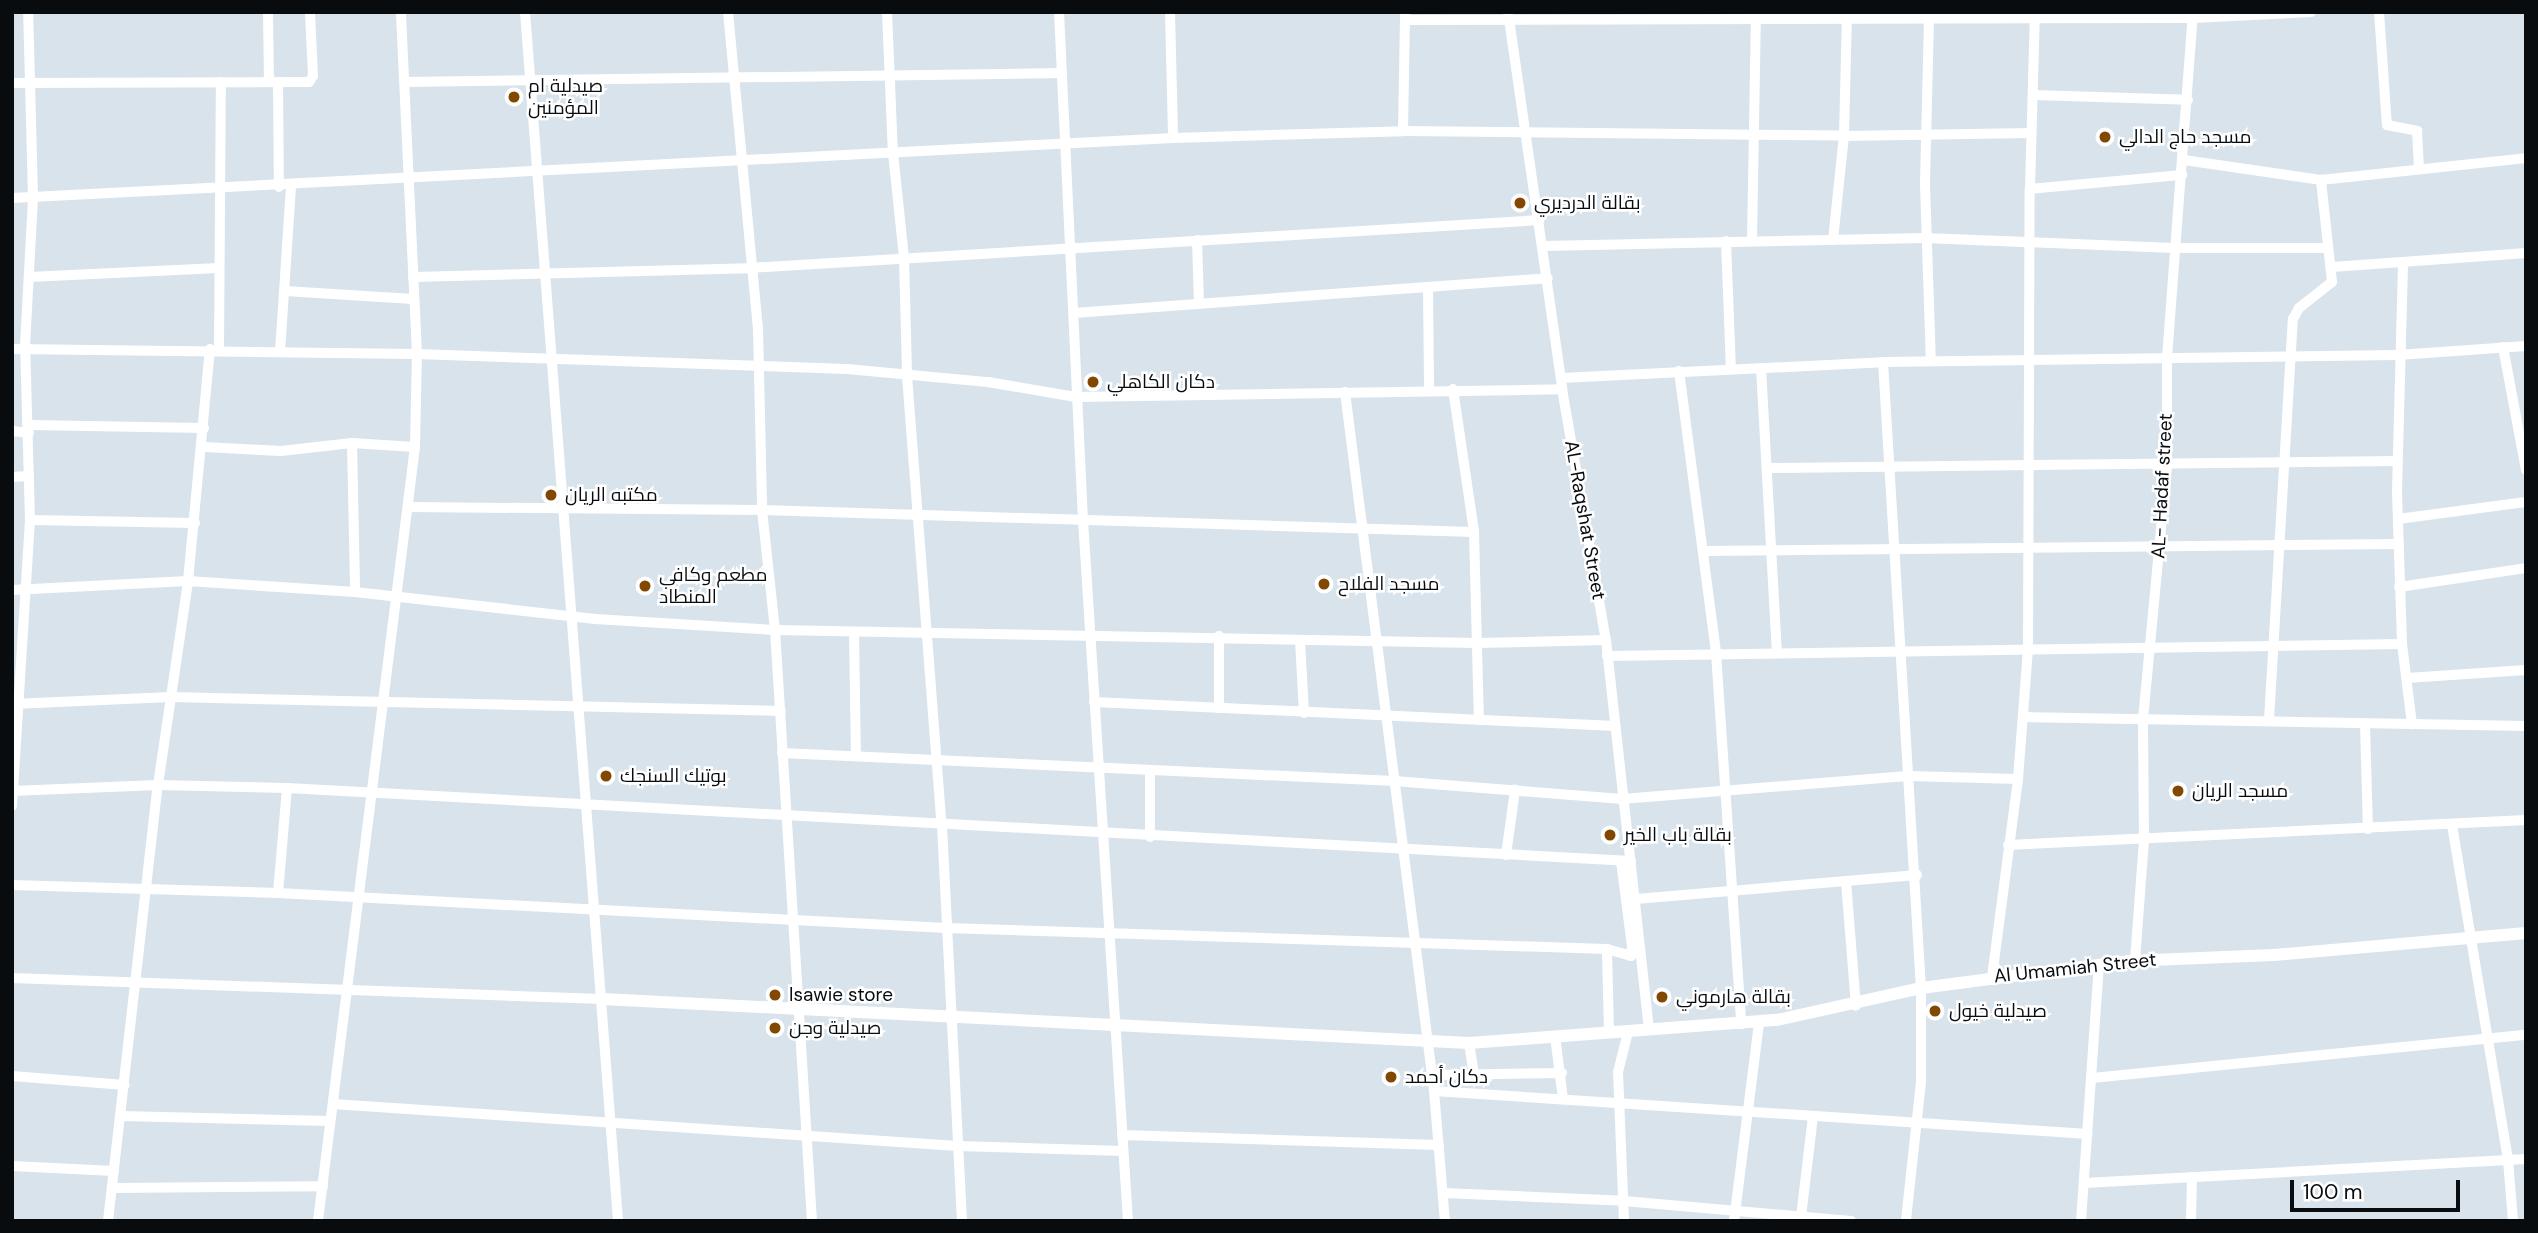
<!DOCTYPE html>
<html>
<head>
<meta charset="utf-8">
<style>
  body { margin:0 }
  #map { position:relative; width:2538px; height:1233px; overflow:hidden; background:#d9e3ec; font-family:"DM Sans",Cairo,sans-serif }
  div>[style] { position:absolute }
  .minor>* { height:10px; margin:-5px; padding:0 5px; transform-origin:5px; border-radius:5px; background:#fff }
  .tertiary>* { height:12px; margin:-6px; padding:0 6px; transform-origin:6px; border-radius:6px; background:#fff }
  .dots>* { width:19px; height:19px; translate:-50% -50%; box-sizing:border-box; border:4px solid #fff; border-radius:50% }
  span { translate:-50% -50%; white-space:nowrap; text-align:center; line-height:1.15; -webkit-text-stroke:5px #fff; paint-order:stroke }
  .poi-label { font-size:19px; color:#090c0f }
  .left { translate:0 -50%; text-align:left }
  .street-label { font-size:19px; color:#090c0f }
  .frame { position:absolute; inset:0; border:14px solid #090c0f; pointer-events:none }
  .scale { position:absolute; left:2290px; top:1180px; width:170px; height:32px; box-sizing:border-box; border:4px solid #090c0f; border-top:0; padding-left:9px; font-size:21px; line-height:24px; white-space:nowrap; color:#090c0f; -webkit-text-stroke:5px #fff; paint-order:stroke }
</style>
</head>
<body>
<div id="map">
  <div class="minor">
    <i style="left:268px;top:12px;width:70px;rotate:89.2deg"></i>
    <i style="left:525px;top:12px;width:1213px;rotate:85.6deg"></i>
    <i style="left:728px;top:12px;width:317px;rotate:84.6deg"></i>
    <i style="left:758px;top:328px;width:182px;rotate:88.7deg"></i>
    <i style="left:762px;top:510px;width:121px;rotate:83.8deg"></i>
    <i style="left:775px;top:630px;width:592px;rotate:86.42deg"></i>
    <i style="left:887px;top:12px;width:141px;rotate:87.6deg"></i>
    <i style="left:893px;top:153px;width:106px;rotate:84deg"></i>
    <i style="left:904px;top:258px;width:118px;rotate:88.5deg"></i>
    <i style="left:907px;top:376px;width:451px;rotate:85.6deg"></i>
    <i style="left:942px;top:826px;width:396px;rotate:87.1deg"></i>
    <i style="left:1059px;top:12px;width:509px;rotate:87.3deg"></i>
    <i style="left:1083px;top:520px;width:702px;rotate:86.33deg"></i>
    <i style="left:1170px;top:12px;width:126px;rotate:88.6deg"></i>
    <i style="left:1508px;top:12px;width:381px;rotate:81.8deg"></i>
    <i style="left:1562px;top:389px;width:255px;rotate:80.1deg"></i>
    <i style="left:1606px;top:640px;width:392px;rotate:83.7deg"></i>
    <i style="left:2379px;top:12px;width:113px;rotate:86deg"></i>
    <i style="left:2387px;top:125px;width:31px;rotate:11deg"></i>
    <i style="left:2417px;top:131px;width:38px;rotate:87deg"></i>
    <i style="left:1929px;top:19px;width:165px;rotate:91.4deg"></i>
    <i style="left:1925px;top:184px;width:177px;rotate:88.1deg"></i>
    <i style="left:1405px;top:20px;width:788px;rotate:-0.15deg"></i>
    <i style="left:2193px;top:18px;width:118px;rotate:-2.9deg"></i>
    <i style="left:278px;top:82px;width:105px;rotate:89.5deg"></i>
    <i style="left:405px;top:82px;width:657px;rotate:-0.78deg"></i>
    <i style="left:12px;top:83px;width:297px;rotate:-0.2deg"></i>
    <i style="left:309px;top:82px;width:7px;rotate:-56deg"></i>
    <i style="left:313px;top:76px;width:64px;rotate:-92.7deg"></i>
    <i style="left:2033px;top:95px;width:155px;rotate:1.8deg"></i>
    <i style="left:1403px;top:131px;width:119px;rotate:-89deg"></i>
    <i style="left:2184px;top:160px;width:138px;rotate:8.3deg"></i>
    <i style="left:2321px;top:180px;width:206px;rotate:-6.1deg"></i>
    <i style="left:2030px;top:189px;width:153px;rotate:-5.3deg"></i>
    <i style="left:12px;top:198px;width:1163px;rotate:-2.96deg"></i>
    <i style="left:1173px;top:138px;width:230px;rotate:-1.7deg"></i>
    <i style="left:1403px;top:131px;width:441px;rotate:0.6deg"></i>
    <i style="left:1844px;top:136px;width:187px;rotate:-0.9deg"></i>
    <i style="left:1197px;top:240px;width:64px;rotate:88.2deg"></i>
    <i style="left:1752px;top:240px;width:228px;rotate:-89deg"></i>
    <i style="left:1833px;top:240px;width:105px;rotate:-84deg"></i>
    <i style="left:1844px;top:136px;width:123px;rotate:-88.6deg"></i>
    <i style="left:1726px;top:241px;width:128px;rotate:87.8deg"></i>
    <i style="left:1544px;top:246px;width:381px;rotate:-1.2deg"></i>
    <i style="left:1925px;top:238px;width:249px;rotate:2.3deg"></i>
    <i style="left:2174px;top:248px;width:154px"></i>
    <i style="left:2403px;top:263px;width:229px;rotate:91.5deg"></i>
    <i style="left:2397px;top:492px;width:152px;rotate:88.1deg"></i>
    <i style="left:2402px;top:644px;width:81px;rotate:82.9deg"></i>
    <i style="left:2332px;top:267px;width:195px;rotate:-4.1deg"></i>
    <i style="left:29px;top:277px;width:190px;rotate:-2.7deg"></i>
    <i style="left:413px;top:277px;width:336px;rotate:-1.5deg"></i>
    <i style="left:749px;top:268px;width:792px;rotate:-3.47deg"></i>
    <i style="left:1428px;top:288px;width:102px;rotate:89.4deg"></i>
    <i style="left:285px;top:291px;width:128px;rotate:3.6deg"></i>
    <i style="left:1074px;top:313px;width:475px;rotate:-4.2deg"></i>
    <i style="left:2503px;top:347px;width:125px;rotate:79.4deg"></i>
    <i style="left:12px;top:349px;width:405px;rotate:0.7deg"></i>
    <i style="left:417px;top:354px;width:430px;rotate:2deg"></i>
    <i style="left:847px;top:369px;width:142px;rotate:5.3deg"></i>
    <i style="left:988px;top:382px;width:89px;rotate:9.7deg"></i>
    <i style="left:1076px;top:397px;width:486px;rotate:-0.9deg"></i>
    <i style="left:219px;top:349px;width:267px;rotate:-89.6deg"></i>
    <i style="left:280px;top:352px;width:165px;rotate:-86.2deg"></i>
    <i style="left:1883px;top:362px;width:627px;rotate:86.53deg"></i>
    <i style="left:1921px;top:988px;width:94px;rotate:90deg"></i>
    <i style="left:1921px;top:1082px;width:140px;rotate:96.2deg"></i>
    <i style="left:1761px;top:368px;width:283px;rotate:86.8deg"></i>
    <i style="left:1679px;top:371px;width:284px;rotate:82.5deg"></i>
    <i style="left:1716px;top:653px;width:372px;rotate:86.1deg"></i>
    <i style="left:1561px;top:378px;width:322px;rotate:-2.8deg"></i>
    <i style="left:1883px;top:362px;width:515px;rotate:-0.78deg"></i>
    <i style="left:2398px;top:355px;width:128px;rotate:-4deg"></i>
    <i style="left:1453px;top:389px;width:145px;rotate:81.6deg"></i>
    <i style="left:1474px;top:532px;width:188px;rotate:88.5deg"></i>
    <i style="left:1345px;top:392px;width:705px;rotate:82.74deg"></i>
    <i style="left:1434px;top:1091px;width:130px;rotate:85.2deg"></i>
    <i style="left:29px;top:425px;width:175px;rotate:1deg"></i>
    <i style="left:12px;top:431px;width:17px;rotate:7deg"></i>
    <i style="left:352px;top:443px;width:149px;rotate:88.8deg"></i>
    <i style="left:204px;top:447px;width:77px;rotate:3deg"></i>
    <i style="left:281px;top:451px;width:71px;rotate:-6.4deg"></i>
    <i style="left:352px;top:443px;width:63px;rotate:3.6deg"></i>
    <i style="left:1767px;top:468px;width:630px;rotate:-0.64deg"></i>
    <i style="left:12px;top:477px;width:17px;rotate:-3deg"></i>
    <i style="left:409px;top:507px;width:353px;rotate:0.5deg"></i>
    <i style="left:762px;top:510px;width:712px;rotate:1.77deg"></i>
    <i style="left:2398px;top:519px;width:129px;rotate:-7.6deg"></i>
    <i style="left:30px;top:520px;width:165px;rotate:1deg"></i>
    <i style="left:1705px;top:551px;width:694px;rotate:-0.58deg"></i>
    <i style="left:2399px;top:587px;width:128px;rotate:-8.5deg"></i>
    <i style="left:12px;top:590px;width:176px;rotate:-2.9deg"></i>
    <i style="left:188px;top:581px;width:167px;rotate:3.8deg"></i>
    <i style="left:355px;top:592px;width:242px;rotate:6.4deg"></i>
    <i style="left:595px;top:619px;width:180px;rotate:3.5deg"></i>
    <i style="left:775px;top:630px;width:702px;rotate:1.06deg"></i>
    <i style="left:1477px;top:643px;width:129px;rotate:-1.3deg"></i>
    <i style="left:854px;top:632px;width:123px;rotate:89.1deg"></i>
    <i style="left:1219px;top:636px;width:72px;rotate:90deg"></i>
    <i style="left:1300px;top:640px;width:73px;rotate:86.9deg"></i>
    <i style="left:1607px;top:656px;width:795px;rotate:-0.86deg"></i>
    <i style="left:2407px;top:678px;width:119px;rotate:-3.8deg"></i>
    <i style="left:1094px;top:702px;width:522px;rotate:2.64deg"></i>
    <i style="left:12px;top:704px;width:159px;rotate:-2.5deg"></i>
    <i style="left:171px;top:697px;width:610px;rotate:1.31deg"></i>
    <i style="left:2023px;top:717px;width:503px;rotate:1.03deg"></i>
    <i style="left:2269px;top:720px;width:402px;rotate:-86.6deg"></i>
    <i style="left:2293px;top:319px;width:13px;rotate:-61deg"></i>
    <i style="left:2299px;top:308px;width:42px;rotate:-38.2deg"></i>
    <i style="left:2332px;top:282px;width:103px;rotate:-96.2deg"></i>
    <i style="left:2365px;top:724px;width:105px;rotate:88.4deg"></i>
    <i style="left:782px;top:753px;width:613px;rotate:2.62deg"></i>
    <i style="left:1394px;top:781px;width:229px;rotate:4.5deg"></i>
    <i style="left:1622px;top:799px;width:289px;rotate:-4.6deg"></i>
    <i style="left:1910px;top:776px;width:108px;rotate:1.6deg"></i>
    <i style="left:12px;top:791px;width:146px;rotate:-2.4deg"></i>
    <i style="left:158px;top:785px;width:129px;rotate:1.3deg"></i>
    <i style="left:287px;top:788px;width:1346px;rotate:3.11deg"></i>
    <i style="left:12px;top:806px;width:287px;rotate:-86.4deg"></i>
    <i style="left:30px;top:520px;width:174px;rotate:-91.6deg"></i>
    <i style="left:25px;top:346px;width:149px;rotate:-86.9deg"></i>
    <i style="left:33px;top:197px;width:185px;rotate:-91.5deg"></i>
    <i style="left:2452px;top:825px;width:340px;rotate:80.5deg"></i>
    <i style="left:2508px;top:1160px;width:61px;rotate:85.3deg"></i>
    <i style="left:1150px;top:837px;width:66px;rotate:-90deg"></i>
    <i style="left:2008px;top:845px;width:519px;rotate:-2.76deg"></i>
    <i style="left:1506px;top:855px;width:66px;rotate:-82.1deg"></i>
    <i style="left:1846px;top:882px;width:124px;rotate:85.4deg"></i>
    <i style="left:12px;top:885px;width:266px;rotate:1.7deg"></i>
    <i style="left:278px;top:893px;width:669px;rotate:3deg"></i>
    <i style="left:946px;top:928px;width:661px;rotate:1.82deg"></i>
    <i style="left:278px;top:893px;width:105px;rotate:-85.1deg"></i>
    <i style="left:1636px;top:899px;width:282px;rotate:-4.9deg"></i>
    <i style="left:2135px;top:960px;width:119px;rotate:-85.7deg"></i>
    <i style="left:2144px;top:841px;width:122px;rotate:-90.5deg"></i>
    <i style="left:2143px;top:719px;width:257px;rotate:-84.6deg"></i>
    <i style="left:2167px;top:463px;width:105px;rotate:-90deg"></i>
    <i style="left:2167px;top:358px;width:347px;rotate:-85.7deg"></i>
    <i style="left:1992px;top:977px;width:200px;rotate:-82.5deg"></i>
    <i style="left:2018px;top:779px;width:130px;rotate:-85.6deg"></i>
    <i style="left:2028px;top:649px;width:460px;rotate:-89.8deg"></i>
    <i style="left:2030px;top:189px;width:177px;rotate:-88.4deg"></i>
    <i style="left:12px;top:978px;width:591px;rotate:2.04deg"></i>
    <i style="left:1609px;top:1032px;width:83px;rotate:-91.4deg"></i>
    <i style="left:1607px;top:949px;width:25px;rotate:16deg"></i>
    <i style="left:1631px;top:956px;width:10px;rotate:-84deg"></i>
    <i style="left:1632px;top:946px;width:86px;rotate:-97.4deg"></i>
    <i style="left:1555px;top:1036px;width:64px;rotate:82.8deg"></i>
    <i style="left:1469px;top:1043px;width:30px;rotate:81deg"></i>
    <i style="left:1432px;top:1075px;width:130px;rotate:-0.9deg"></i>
    <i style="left:12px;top:1076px;width:113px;rotate:4.6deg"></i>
    <i style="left:2092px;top:1078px;width:436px;rotate:-5.7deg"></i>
    <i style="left:1434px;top:1091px;width:655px;rotate:3.76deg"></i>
    <i style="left:333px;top:1104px;width:626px;rotate:3.84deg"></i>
    <i style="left:958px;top:1146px;width:165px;rotate:1.7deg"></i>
    <i style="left:121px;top:1116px;width:209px;rotate:1.4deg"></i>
    <i style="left:1122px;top:1135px;width:317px;rotate:1.8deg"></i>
    <i style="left:12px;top:1166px;width:102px;rotate:2.8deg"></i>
    <i style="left:2084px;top:1183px;width:443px;rotate:-3.1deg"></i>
    <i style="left:112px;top:1188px;width:211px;rotate:-0.5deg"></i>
    <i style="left:1444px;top:1193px;width:180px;rotate:2.5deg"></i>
    <i style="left:1624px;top:1201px;width:228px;rotate:5deg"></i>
    <i style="left:1801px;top:1217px;width:101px;rotate:-83.2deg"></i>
    <i style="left:108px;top:1221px;width:439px;rotate:-83.5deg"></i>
    <i style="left:158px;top:785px;width:206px;rotate:-81.6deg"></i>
    <i style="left:188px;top:581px;width:233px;rotate:-84.6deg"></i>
    <i style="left:318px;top:1221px;width:780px;rotate:-82.86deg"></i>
    <i style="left:415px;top:447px;width:93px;rotate:-88.8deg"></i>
    <i style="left:417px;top:354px;width:342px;rotate:-92.7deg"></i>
    <i style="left:1624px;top:1221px;width:149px;rotate:-92.3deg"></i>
    <i style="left:1618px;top:1072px;width:41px;rotate:-76deg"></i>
    <i style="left:1734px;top:1221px;width:200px;rotate:-82.8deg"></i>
    <i style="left:2081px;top:1221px;width:258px;rotate:-86deg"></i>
    <i style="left:2191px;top:1221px;width:44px;rotate:-88.7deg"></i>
  </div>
  <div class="tertiary">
    <i style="left:603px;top:999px;width:867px;rotate:2.91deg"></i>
    <i style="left:1469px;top:1043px;width:309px;rotate:-4.3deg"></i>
    <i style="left:1777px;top:1020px;width:148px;rotate:-12.5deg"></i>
    <i style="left:1921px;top:988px;width:209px;rotate:-7.4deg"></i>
    <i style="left:2128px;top:961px;width:146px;rotate:-2.4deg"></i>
    <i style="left:2274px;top:955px;width:253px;rotate:-5deg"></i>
  </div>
  <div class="dots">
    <i style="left:514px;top:97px;background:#834800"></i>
    <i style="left:2105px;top:137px;background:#834800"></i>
    <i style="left:1520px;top:203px;background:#834800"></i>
    <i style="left:1093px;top:382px;background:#834800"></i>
    <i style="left:551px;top:495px;background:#834800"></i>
    <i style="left:1324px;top:584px;background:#834800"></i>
    <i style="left:645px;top:586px;background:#834800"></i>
    <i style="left:606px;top:776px;background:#834800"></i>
    <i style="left:2178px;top:791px;background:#834800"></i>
    <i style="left:1610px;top:835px;background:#834800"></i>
    <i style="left:775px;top:995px;background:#834800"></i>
    <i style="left:1662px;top:997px;background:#834800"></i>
    <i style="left:1935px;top:1011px;background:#834800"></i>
    <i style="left:775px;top:1028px;background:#834800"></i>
    <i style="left:1391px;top:1077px;background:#834800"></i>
  </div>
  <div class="poi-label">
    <span class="left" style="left:528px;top:97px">صيدلية ام<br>المؤمنين</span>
    <span class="left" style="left:2119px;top:137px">مسجد حاج الدالي</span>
    <span class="left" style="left:1534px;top:203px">بقالة الدرديري</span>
    <span class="left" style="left:1107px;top:382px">دكان الكاهلي</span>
    <span class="left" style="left:565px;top:495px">مكتبه الريان</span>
    <span class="left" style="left:659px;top:586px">مطعم وكافي<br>المنطاد</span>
    <span class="left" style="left:1338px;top:584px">مسجد الفلاح</span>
    <span class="left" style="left:620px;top:776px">بوتيك السنجك</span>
    <span class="left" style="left:2192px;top:791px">مسجد الريان</span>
    <span class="left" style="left:1624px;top:835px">بقالة باب الخير</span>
    <span class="left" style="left:789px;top:995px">Isawie store</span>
    <span class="left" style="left:1676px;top:997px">بقالة هارموني</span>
    <span class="left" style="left:1949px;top:1011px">صيدلية خيول</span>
    <span class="left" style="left:789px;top:1028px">صيدلية وجن</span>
    <span class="left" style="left:1405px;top:1077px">دكان أحمد</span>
  </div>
  <div class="street-label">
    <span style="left:2162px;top:486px;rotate:-87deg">AL- Hadaf street</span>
    <span style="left:1585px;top:520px;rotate:80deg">AL-Raqshat Street</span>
    <span style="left:2075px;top:968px;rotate:-6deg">Al Umamiah Street</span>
  </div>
  <div class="frame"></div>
  <div class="scale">100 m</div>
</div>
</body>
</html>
